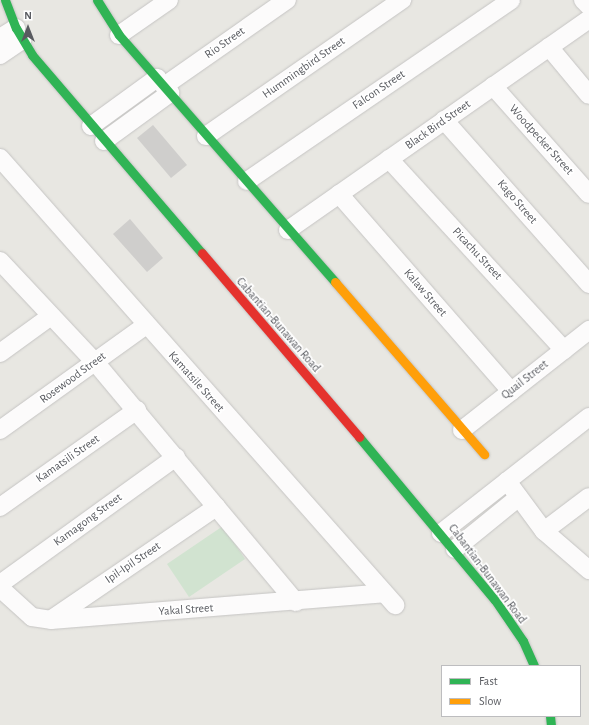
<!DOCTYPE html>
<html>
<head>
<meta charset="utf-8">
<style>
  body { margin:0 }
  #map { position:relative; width:589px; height:725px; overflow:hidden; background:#e8e7e2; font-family:"Alegreya Sans",sans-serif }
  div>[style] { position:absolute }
  .green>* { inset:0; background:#d1e3d0 }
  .building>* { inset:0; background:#cfcecc }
  .roads { filter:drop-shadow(0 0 1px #c5c4c3) drop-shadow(0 0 1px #c5c4c3) }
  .street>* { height:18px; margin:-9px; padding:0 9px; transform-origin:9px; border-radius:9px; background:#fcfbfb }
  .fast>* { height:9px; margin:-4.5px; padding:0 4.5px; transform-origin:4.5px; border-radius:4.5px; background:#30b455 }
  .slow>* { height:9px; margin:-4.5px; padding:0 4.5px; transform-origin:4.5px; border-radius:4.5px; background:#ff9f0a }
  .jam>* { height:9px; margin:-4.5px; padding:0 4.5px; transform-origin:4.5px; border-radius:4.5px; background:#e5322d }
  span { translate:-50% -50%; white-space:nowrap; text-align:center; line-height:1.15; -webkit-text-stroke:3.5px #fff; paint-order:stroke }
  .street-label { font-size:12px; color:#595b60 }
  .legend { position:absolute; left:441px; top:665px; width:140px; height:52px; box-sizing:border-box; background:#fff; border:1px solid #bdbdbf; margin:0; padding:5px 7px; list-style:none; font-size:12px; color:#595b60 }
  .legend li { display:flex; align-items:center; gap:8px; height:20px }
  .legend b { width:20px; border:1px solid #bdbdbf }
  .north { position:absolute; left:8px; top:8px; width:40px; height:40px; -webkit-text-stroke:3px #fff; paint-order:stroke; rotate:0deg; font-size:11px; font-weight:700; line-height:16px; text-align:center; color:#595b60 }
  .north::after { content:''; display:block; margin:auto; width:14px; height:18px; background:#595b60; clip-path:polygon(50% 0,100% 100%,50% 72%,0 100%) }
</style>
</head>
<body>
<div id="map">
  <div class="green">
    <i style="clip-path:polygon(223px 526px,245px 559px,189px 597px,167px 564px)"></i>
  </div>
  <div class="building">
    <i style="clip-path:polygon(153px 125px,187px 165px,171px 178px,137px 138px)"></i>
    <i style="clip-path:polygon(130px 219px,163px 258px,147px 272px,113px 234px)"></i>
  </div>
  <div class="roads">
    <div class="street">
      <i style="left:583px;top:0;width:8px;rotate:45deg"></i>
      <i style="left:119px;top:35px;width:61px;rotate:-35deg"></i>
      <i style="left:0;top:38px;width:19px;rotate:-32deg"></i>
      <i style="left:549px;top:47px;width:62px;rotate:50.2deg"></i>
      <i style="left:0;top:55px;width:27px;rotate:-34deg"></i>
      <i style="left:164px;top:86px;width:150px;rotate:-35deg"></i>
      <i style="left:493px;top:86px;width:144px;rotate:48.4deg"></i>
      <i style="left:444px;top:120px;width:219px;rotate:48.5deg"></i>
      <i style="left:91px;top:126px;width:82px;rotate:-36deg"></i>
      <i style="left:206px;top:136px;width:239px;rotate:-34.8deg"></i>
      <i style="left:104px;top:141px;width:82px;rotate:-36deg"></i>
      <i style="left:0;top:158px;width:597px;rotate:48.53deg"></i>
      <i style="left:389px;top:159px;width:259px;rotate:47.5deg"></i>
      <i style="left:247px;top:181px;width:320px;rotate:-34.4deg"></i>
      <i style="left:339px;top:194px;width:262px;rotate:48.9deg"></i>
      <i style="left:288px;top:230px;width:368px;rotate:-35deg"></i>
      <i style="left:0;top:261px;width:139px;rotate:46.8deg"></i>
      <i style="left:95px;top:362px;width:313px;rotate:50.1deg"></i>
      <i style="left:0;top:353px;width:63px;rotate:-36deg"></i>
      <i style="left:0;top:430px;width:180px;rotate:-35.7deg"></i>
      <i style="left:462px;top:430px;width:162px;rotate:-38.2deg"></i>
      <i style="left:507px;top:481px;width:62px;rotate:53.5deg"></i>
      <i style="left:544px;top:531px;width:60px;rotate:40.9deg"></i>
      <i style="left:0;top:507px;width:168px;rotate:-35.3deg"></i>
      <i style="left:544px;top:531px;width:56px;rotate:-37.1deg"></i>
      <i style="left:441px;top:533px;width:188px;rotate:-38.1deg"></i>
      <i style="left:455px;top:549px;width:82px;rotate:-39.1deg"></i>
      <i style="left:0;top:584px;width:217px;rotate:-35.8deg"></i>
      <i style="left:0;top:588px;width:43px;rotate:42.2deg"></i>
      <i style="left:32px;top:617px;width:19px;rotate:9deg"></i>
      <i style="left:51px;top:620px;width:334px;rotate:-4.6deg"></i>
      <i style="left:52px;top:619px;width:199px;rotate:-34.3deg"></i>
    </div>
    <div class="fast">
      <i style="left:5px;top:0;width:30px;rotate:69deg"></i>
      <i style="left:16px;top:28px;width:31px;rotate:59deg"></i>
      <i style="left:32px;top:55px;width:261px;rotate:49.4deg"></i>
      <i style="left:97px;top:0;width:41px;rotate:57.8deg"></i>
      <i style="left:119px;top:35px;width:328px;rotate:48.8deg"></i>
      <i style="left:359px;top:437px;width:212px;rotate:50.2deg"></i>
      <i style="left:495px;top:600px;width:50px;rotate:55.7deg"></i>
      <i style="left:523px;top:641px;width:27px;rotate:66deg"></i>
      <i style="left:550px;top:716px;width:9px;rotate:84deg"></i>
    </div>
    <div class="slow">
      <i style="left:335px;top:282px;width:228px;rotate:49.1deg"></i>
    </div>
    <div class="jam">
      <i style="left:202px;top:253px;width:242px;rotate:49.5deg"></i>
    </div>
  </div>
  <div class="street-label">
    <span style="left:225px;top:43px;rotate:-35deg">Rio Street</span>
    <span style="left:304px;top:68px;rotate:-35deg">Hummingbird Street</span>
    <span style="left:379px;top:90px;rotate:-34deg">Falcon Street</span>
    <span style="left:438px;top:125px;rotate:-35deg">Black Bird Street</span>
    <span style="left:541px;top:140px;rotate:48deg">Woodpecker Street</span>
    <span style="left:517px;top:202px;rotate:49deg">Kago Street</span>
    <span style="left:477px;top:254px;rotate:47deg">Picachu Street</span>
    <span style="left:425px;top:293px;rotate:49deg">Kalaw Street</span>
    <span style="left:278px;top:325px;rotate:49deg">Cabantian-Bunawan Road</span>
    <span style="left:73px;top:378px;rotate:-36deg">Rosewood Street</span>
    <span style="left:525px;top:380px;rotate:-38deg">Quail Street</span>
    <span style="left:196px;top:382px;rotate:48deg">Kamatsile Street</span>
    <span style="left:68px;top:459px;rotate:-35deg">Kamatsili Street</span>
    <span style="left:88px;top:520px;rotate:-36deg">Kamagong Street</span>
    <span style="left:133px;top:563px;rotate:-34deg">Ipil-Ipil Street</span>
    <span style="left:487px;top:574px;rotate:53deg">Cabantian-Bunawan Road</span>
    <span style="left:186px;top:610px;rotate:-4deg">Yakal Street</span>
  </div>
  <ul class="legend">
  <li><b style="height:5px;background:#30b455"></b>Fast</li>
  <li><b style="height:5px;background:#ff9f0a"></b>Slow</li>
  </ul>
  <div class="north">N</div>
</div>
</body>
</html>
